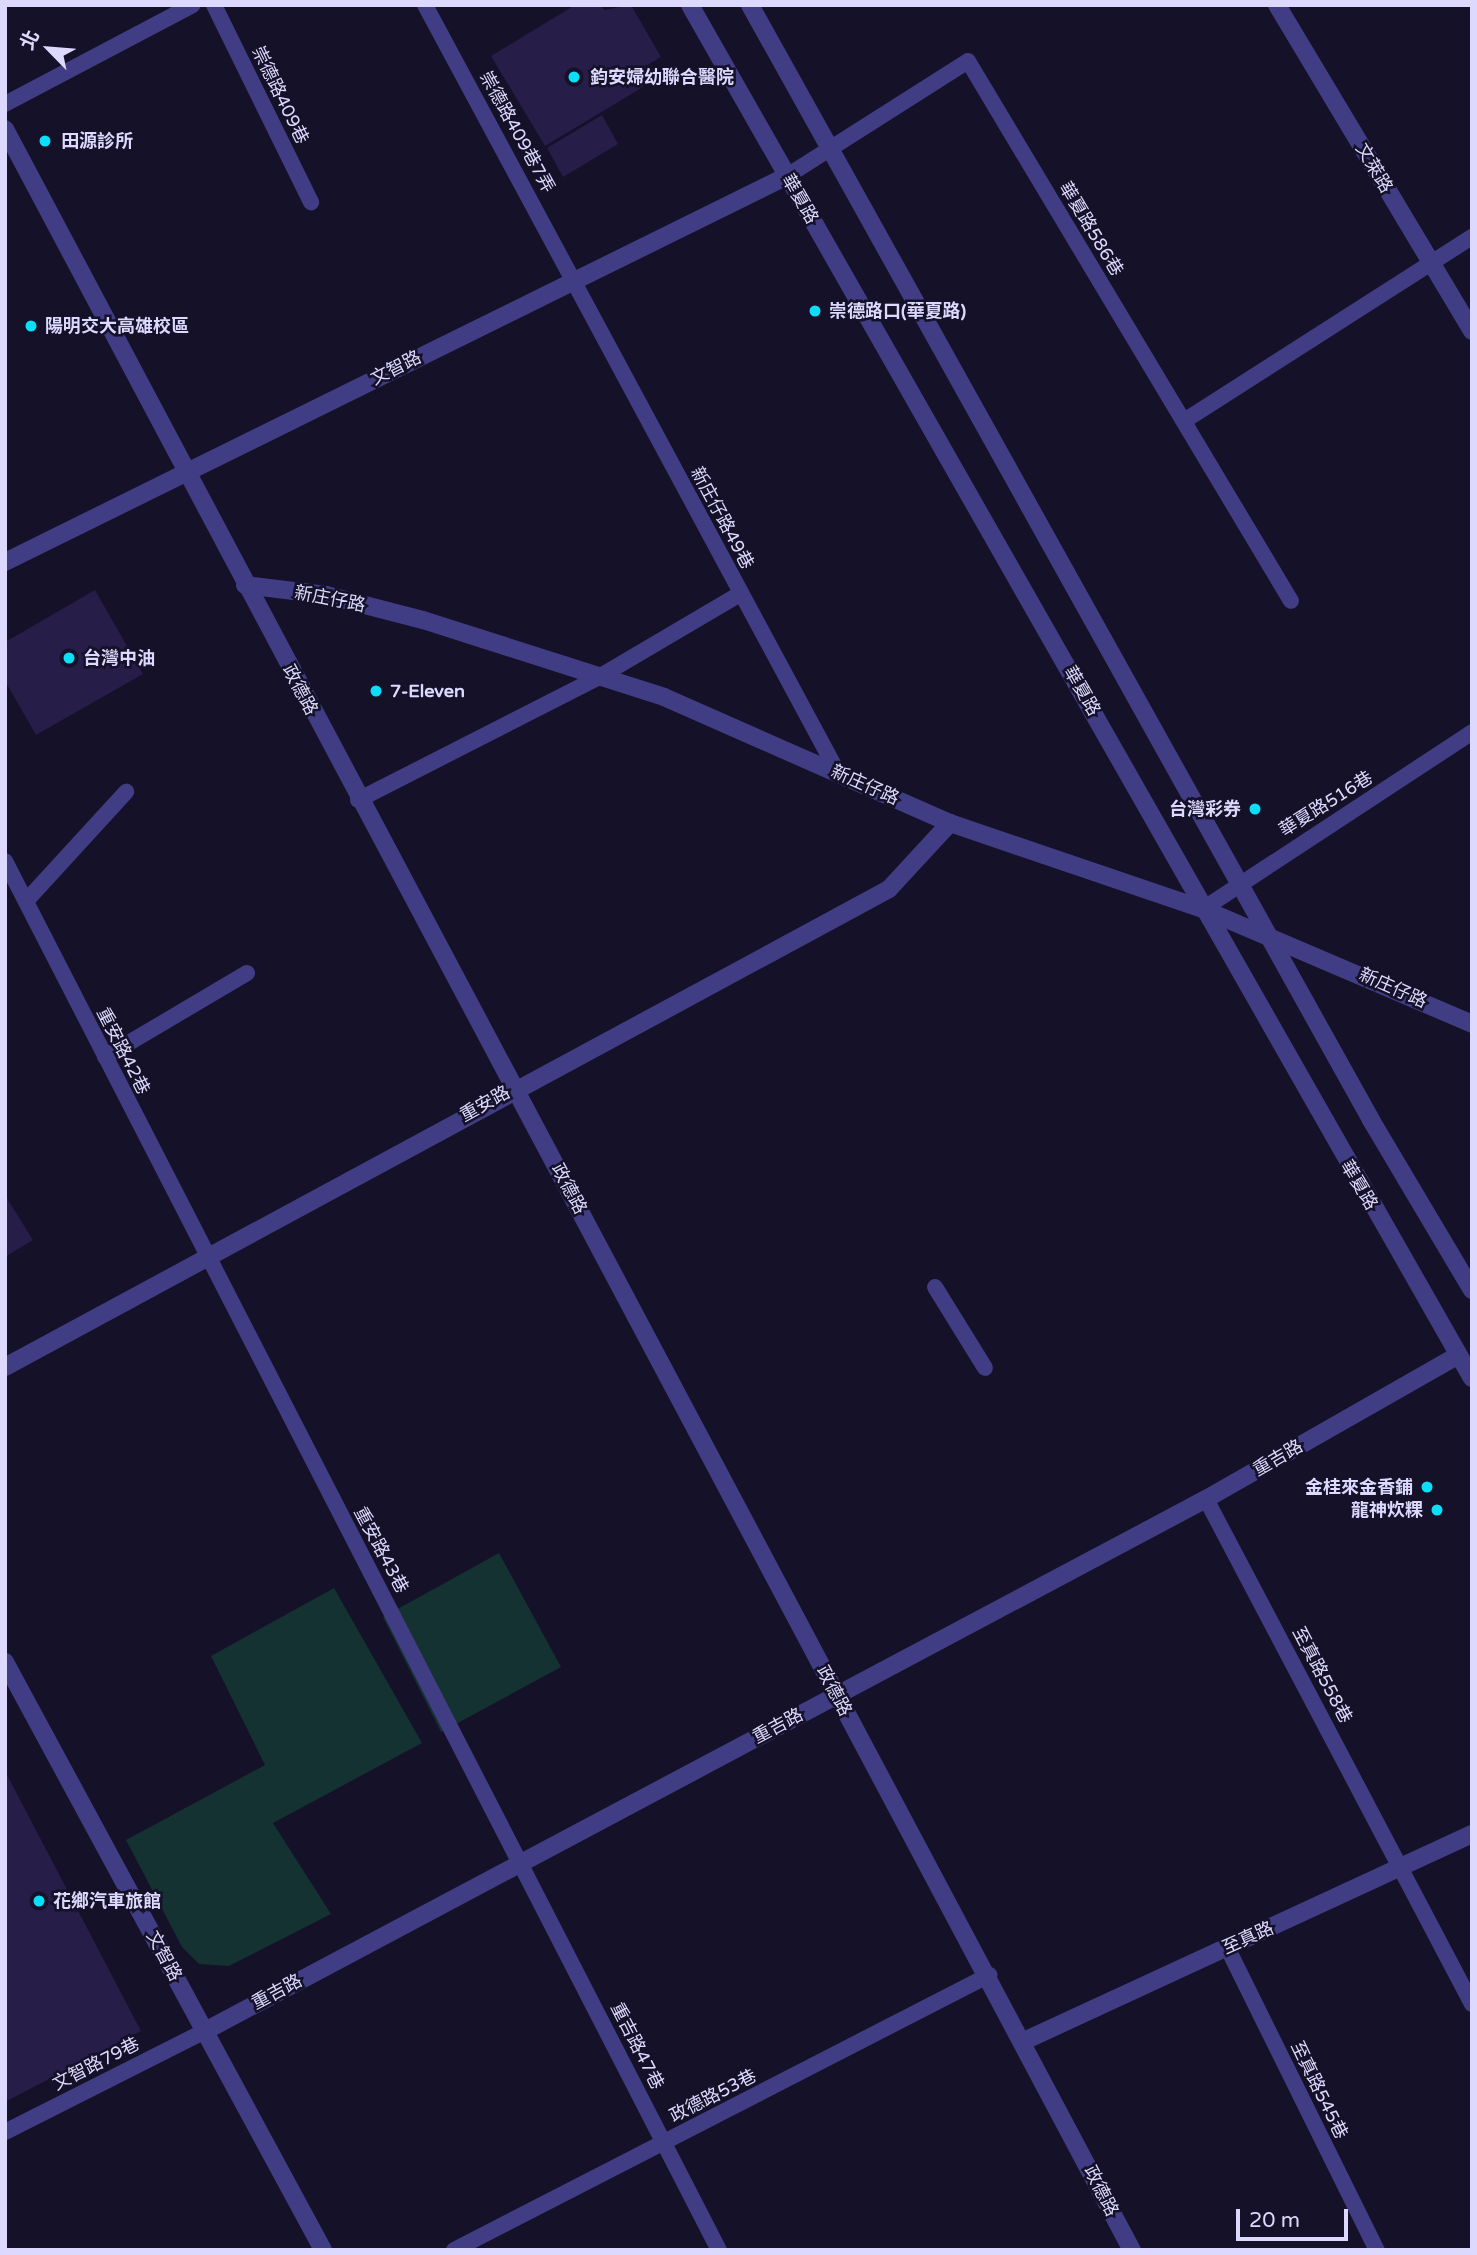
<!DOCTYPE html>
<html>
<head>
<meta charset="utf-8">
<style>
  body { margin:0 }
  #map { position:relative; width:1477px; height:2255px; overflow:hidden; background:#151128; font-family:"Varela Round","Noto Sans TC",sans-serif }
  div>[style] { position:absolute }
  .green>* { inset:0; background:#143231 }
  .building>* { inset:0; background:#261d48 }
  .service>* { height:16px; margin:-8px; padding:0 8px; transform-origin:8px; border-radius:8px; background:#413d85 }
  .minor>* { height:18px; margin:-9px; padding:0 9px; transform-origin:9px; border-radius:9px; background:#413d85 }
  .tertiary>* { height:18px; margin:-9px; padding:0 9px; transform-origin:9px; border-radius:9px; background:#413d85 }
  .dots>* { width:19px; height:19px; translate:-50% -50%; box-sizing:border-box; border:4px solid #151128; border-radius:50% }
  span { translate:-50% -50%; white-space:nowrap; text-align:center; line-height:1.15; -webkit-text-stroke:5px #151128; paint-order:stroke }
  .poi-label { font-size:18px; color:#ddd9fe; font-weight:700 }
  .left { translate:0 -50%; text-align:left }
  .right { translate:-100% -50%; text-align:right }
  .street-label { font-size:18px; color:#ddd9fe }
  .frame { position:absolute; inset:0; border:7px solid #ddd9fe; pointer-events:none }
  .north { position:absolute; left:14px; top:14px; width:70px; height:70px; -webkit-text-stroke:5px #151128; paint-order:stroke; rotate:295deg; font-size:19px; font-weight:700; line-height:28px; text-align:center; color:#ddd9fe }
  .north::after { content:''; display:block; margin:auto; width:24px; height:32px; background:#ddd9fe; clip-path:polygon(50% 0,100% 100%,50% 72%,0 100%) }
  .scale { position:absolute; left:1236px; top:2209px; width:112px; height:32px; box-sizing:border-box; border:4px solid #ddd9fe; border-top:0; padding-left:9px; font-size:21px; line-height:24px; white-space:nowrap; color:#ddd9fe; -webkit-text-stroke:5px #151128; paint-order:stroke }
</style>
</head>
<body>
<div id="map">
  <div class="green">
    <i style="clip-path:polygon(499px 1553px,561px 1667px,441px 1732px,383px 1617px)"></i>
    <i style="clip-path:polygon(334px 1588px,422px 1743px,273px 1823px,331px 1914px,229px 1966px,199px 1964px,182px 1947px,126px 1840px,265px 1765px,211px 1656px)"></i>
  </div>
  <div class="building">
    <i style="clip-path:polygon(575px 5px,601px 5px,604px 10px,631px 5px,661px 57px,639px 70px,648px 84px,545px 146px,491px 56px)"></i>
    <i style="clip-path:polygon(602px 115px,618px 144px,563px 177px,547px 148px)"></i>
    <i style="clip-path:polygon(95px 590px,143px 674px,36px 735px,5px 681px,5px 642px)"></i>
    <i style="clip-path:polygon(5px 1195px,33px 1240px,5px 1257px)"></i>
    <i style="clip-path:polygon(5px 1771px,141px 2031px,5px 2102px)"></i>
  </div>
  <div class="service">
    <i style="left:214px;top:5px;width:220px;rotate:63.8deg"></i>
    <i style="left:425px;top:5px;width:872px;rotate:61.73deg"></i>
    <i style="left:5px;top:104px;width:212px;rotate:-27.8deg"></i>
    <i style="left:787px;top:176px;width:214px;rotate:-32.4deg"></i>
    <i style="left:968px;top:61px;width:629px;rotate:59.11deg"></i>
    <i style="left:1184px;top:421px;width:342px;rotate:-32.6deg"></i>
    <i style="left:358px;top:800px;width:271px;rotate:-27deg"></i>
    <i style="left:599px;top:677px;width:164px;rotate:-30.5deg"></i>
    <i style="left:5px;top:861px;width:1562px;rotate:62.8deg"></i>
    <i style="left:27px;top:900px;width:147px;rotate:-47.5deg"></i>
    <i style="left:1203px;top:909px;width:322px;rotate:-33.3deg"></i>
    <i style="left:105px;top:1057px;width:165px;rotate:-30.6deg"></i>
    <i style="left:935px;top:1287px;width:95px;rotate:58.3deg"></i>
    <i style="left:1206px;top:1499px;width:571px;rotate:62.22deg"></i>
    <i style="left:1227px;top:1947px;width:338px;rotate:63.7deg"></i>
    <i style="left:5px;top:2132px;width:224px;rotate:-26.8deg"></i>
    <i style="left:454px;top:2250px;width:602px;rotate:-27.2deg"></i>
  </div>
  <div class="minor">
    <i style="left:1277px;top:5px;width:380px;rotate:59.1deg"></i>
    <i style="left:5px;top:129px;width:2402px;rotate:62.02deg"></i>
    <i style="left:5px;top:562px;width:872px;rotate:-26.27deg"></i>
    <i style="left:245px;top:585px;width:82px;rotate:7deg"></i>
    <i style="left:326px;top:595px;width:100px;rotate:14.5deg"></i>
    <i style="left:423px;top:620px;width:253px;rotate:17.7deg"></i>
    <i style="left:664px;top:697px;width:313px;rotate:23.8deg"></i>
    <i style="left:950px;top:823px;width:267px;rotate:18.8deg"></i>
    <i style="left:1203px;top:909px;width:293px;rotate:23.1deg"></i>
    <i style="left:5px;top:1367px;width:1005px;rotate:-28.4deg"></i>
    <i style="left:889px;top:889px;width:90px;rotate:-47.3deg"></i>
    <i style="left:5px;top:1662px;width:668px;rotate:61.59deg"></i>
    <i style="left:205px;top:2031px;width:1134px;rotate:-27.99deg"></i>
    <i style="left:1206px;top:1499px;width:290px;rotate:-29.7deg"></i>
    <i style="left:1024px;top:2041px;width:494px;rotate:-24.8deg"></i>
  </div>
  <div class="tertiary">
    <i style="left:690px;top:5px;width:1580px;rotate:60.34deg"></i>
    <i style="left:750px;top:5px;width:1276px;rotate:60.88deg"></i>
    <i style="left:1371px;top:1120px;width:198px;rotate:59.3deg"></i>
  </div>
  <div class="dots">
    <i style="left:574px;top:77px;background:#0bdef8"></i>
    <i style="left:45px;top:141px;background:#0bdef8"></i>
    <i style="left:815px;top:311px;background:#0bdef8"></i>
    <i style="left:31px;top:326px;background:#0bdef8"></i>
    <i style="left:69px;top:658px;background:#0bdef8"></i>
    <i style="left:376px;top:691px;background:#0bdef8"></i>
    <i style="left:1255px;top:809px;background:#0bdef8"></i>
    <i style="left:1427px;top:1487px;background:#0bdef8"></i>
    <i style="left:1437px;top:1510px;background:#0bdef8"></i>
    <i style="left:39px;top:1901px;background:#0bdef8"></i>
  </div>
  <div class="poi-label">
    <span class="left" style="left:590px;top:77px">鈞安婦幼聯合醫院</span>
    <span class="left" style="left:61px;top:141px">田源診所</span>
    <span class="left" style="left:829px;top:311px">崇德路口(華夏路)</span>
    <span class="left" style="left:45px;top:326px">陽明交大高雄校區</span>
    <span class="left" style="left:83px;top:658px">台灣中油</span>
    <span class="left" style="left:390px;top:691px">7-Eleven</span>
    <span class="right" style="left:1241px;top:809px">台灣彩券</span>
    <span class="right" style="left:1413px;top:1487px">金桂來金香鋪</span>
    <span class="right" style="left:1423px;top:1510px">龍神炊粿</span>
    <span class="left" style="left:53px;top:1901px">花鄉汽車旅館</span>
  </div>
  <div class="street-label">
    <span style="left:280px;top:95px;rotate:64deg">崇德路409巷</span>
    <span style="left:517px;top:132px;rotate:61deg">崇德路409巷7弄</span>
    <span style="left:1374px;top:168px;rotate:59deg">文萊路</span>
    <span style="left:800px;top:199px;rotate:60deg">華夏路</span>
    <span style="left:1091px;top:229px;rotate:59deg">華夏路586巷</span>
    <span style="left:396px;top:368px;rotate:-27deg">文智路</span>
    <span style="left:722px;top:518px;rotate:62deg">新庄仔路49巷</span>
    <span style="left:330px;top:599px;rotate:11deg">新庄仔路</span>
    <span style="left:300px;top:690px;rotate:62deg">政德路</span>
    <span style="left:1082px;top:691px;rotate:60deg">華夏路</span>
    <span style="left:865px;top:785px;rotate:24deg">新庄仔路</span>
    <span style="left:1326px;top:804px;rotate:-32deg">華夏路516巷</span>
    <span style="left:1393px;top:988px;rotate:24deg">新庄仔路</span>
    <span style="left:123px;top:1051px;rotate:63deg">重安路42巷</span>
    <span style="left:485px;top:1104px;rotate:-29deg">重安路</span>
    <span style="left:1359px;top:1185px;rotate:59deg">華夏路</span>
    <span style="left:569px;top:1189px;rotate:62deg">政德路</span>
    <span style="left:1278px;top:1458px;rotate:-30deg">重吉路</span>
    <span style="left:381px;top:1550px;rotate:62deg">重安路43巷</span>
    <span style="left:1322px;top:1675px;rotate:62deg">至真路558巷</span>
    <span style="left:834px;top:1691px;rotate:62deg">政德路</span>
    <span style="left:778px;top:1726px;rotate:-28deg">重吉路</span>
    <span style="left:1248px;top:1938px;rotate:-24deg">至真路</span>
    <span style="left:164px;top:1956px;rotate:62deg">文智路</span>
    <span style="left:277px;top:1992px;rotate:-28deg">重吉路</span>
    <span style="left:637px;top:2046px;rotate:63deg">重吉路47巷</span>
    <span style="left:96px;top:2064px;rotate:-27deg">文智路79巷</span>
    <span style="left:1319px;top:2090px;rotate:64deg">至真路545巷</span>
    <span style="left:713px;top:2096px;rotate:-27deg">政德路53巷</span>
    <span style="left:1101px;top:2191px;rotate:63deg">政德路</span>
  </div>
  <div class="frame"></div>
  <div class="north">北</div>
  <div class="scale">20 m</div>
</div>
</body>
</html>
